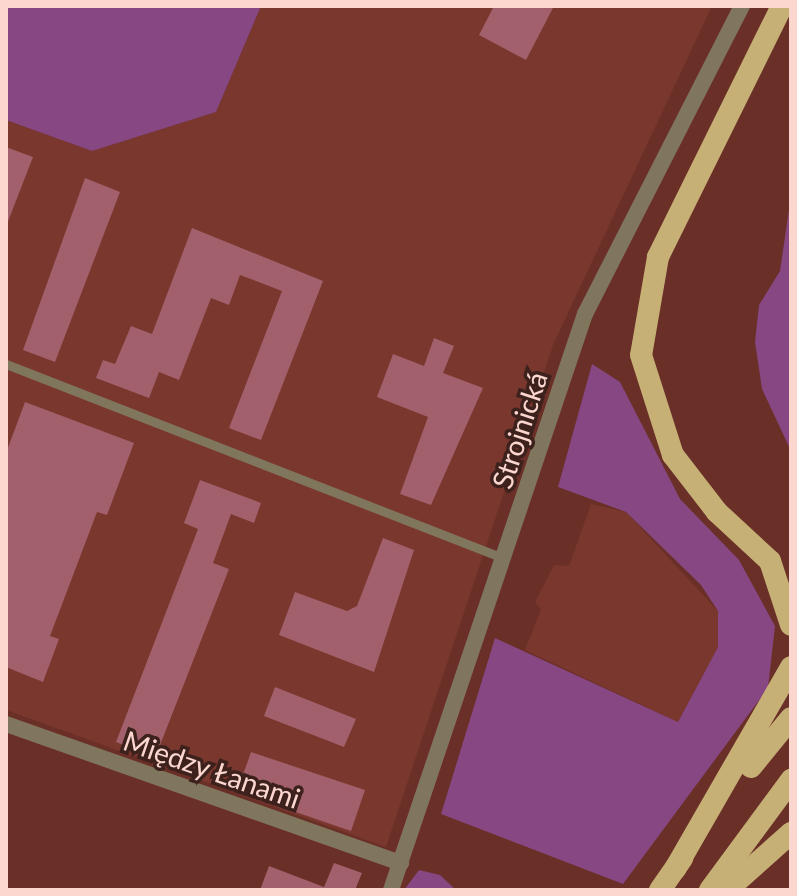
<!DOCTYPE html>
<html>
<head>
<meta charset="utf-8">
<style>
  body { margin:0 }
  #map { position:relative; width:797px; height:896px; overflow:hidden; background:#6a2f27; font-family:Lato,sans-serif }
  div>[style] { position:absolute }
  .built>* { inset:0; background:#7a372e }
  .green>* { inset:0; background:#874782 }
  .building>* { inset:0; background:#a1606b }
  .service>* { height:9px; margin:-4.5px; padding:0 4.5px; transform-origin:4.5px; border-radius:4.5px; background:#80765d }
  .minor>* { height:16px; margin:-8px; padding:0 8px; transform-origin:8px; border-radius:8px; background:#80765d }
  .trunk>* { height:22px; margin:-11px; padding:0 11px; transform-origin:11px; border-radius:11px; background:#c6b076 }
  span { translate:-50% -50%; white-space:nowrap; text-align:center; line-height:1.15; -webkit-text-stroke:7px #3d211d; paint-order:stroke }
  .street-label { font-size:28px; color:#fcd7d0 }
  .frame { position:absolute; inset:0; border:8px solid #fcd7d0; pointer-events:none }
</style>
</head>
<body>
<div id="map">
  <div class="built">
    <i style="clip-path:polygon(261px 6px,712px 6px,553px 345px,386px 847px,6px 710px,6px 120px,92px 151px,216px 112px)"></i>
    <i style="clip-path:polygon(591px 504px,626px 512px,718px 611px,718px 647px,678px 722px,525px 650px,541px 609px,535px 602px,554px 565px,569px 566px)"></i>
  </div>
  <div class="green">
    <i style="clip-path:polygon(6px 6px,261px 6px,216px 112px,92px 151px,6px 120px)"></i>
    <i style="clip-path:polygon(791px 196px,791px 451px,762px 389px,755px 342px,759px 305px,780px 271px)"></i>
    <i style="clip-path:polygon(592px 364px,620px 382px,680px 499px,739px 560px,775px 626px,768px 688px,623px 884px,441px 814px,495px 638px,678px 722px,718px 647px,718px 611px,701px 585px,626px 512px,558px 487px)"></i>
    <i style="clip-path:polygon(419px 870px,440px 875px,456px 890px,404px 890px)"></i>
  </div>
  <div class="building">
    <i style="clip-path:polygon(494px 6px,554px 6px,526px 60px,479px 35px)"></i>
    <i style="clip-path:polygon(6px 147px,33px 157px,7px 224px,6px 224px)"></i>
    <i style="clip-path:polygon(85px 178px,120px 192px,55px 362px,23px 350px)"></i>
    <i style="clip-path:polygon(192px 228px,323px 281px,261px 440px,229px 428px,282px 291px,240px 275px,229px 305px,211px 298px,179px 380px,159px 372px,149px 398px,96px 378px,103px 360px,115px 364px,131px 326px,152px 334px)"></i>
    <i style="clip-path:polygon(434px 338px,454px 346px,443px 373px,483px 388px,431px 505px,400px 494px,428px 417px,377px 397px,393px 354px,424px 366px)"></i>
    <i style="clip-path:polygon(25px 402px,134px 443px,107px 515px,97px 512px,50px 636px,59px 639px,43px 682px,6px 667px,6px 453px)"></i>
    <i style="clip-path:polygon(200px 480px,261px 503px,254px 523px,231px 514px,213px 563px,229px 569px,155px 758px,116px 742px,198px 529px,184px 523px)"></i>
    <i style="clip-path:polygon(383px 538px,414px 550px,374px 672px,279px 635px,295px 592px,347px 611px,357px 606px)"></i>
    <i style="clip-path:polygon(275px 687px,356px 719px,344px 747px,264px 716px)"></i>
    <i style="clip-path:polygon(251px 752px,365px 790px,351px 831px,237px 792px)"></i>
    <i style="clip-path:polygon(334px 863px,362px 873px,355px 890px,260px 890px,269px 866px,324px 887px)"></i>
  </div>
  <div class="service">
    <i style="left:6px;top:364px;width:534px;rotate:21.32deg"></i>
  </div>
  <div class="minor">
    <i style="left:6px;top:724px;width:419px;rotate:19.4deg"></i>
    <i style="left:391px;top:890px;width:608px;rotate:-71.39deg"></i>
    <i style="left:585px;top:314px;width:346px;rotate:-63deg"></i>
  </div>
  <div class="trunk">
    <i style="left:782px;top:6px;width:280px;rotate:116.3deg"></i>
    <i style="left:658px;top:257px;width:99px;rotate:99.8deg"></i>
    <i style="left:641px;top:355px;width:105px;rotate:72.3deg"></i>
    <i style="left:673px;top:455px;width:72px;rotate:52.3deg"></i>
    <i style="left:717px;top:512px;width:72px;rotate:42.8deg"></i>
    <i style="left:770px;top:561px;width:67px;rotate:71.8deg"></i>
    <i style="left:751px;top:767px;width:63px;rotate:-50.8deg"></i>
    <i style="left:675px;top:869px;width:233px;rotate:-60.1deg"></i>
    <i style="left:660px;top:890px;width:39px;rotate:-55deg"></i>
    <i style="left:710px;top:890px;width:137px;rotate:-53.6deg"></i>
    <i style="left:727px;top:890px;width:86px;rotate:-41.7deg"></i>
  </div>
  <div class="street-label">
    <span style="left:519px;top:430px;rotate:-72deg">Strojnická</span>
    <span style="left:212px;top:769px;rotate:19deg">Między Łanami</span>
  </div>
  <div class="frame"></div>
</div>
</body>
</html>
